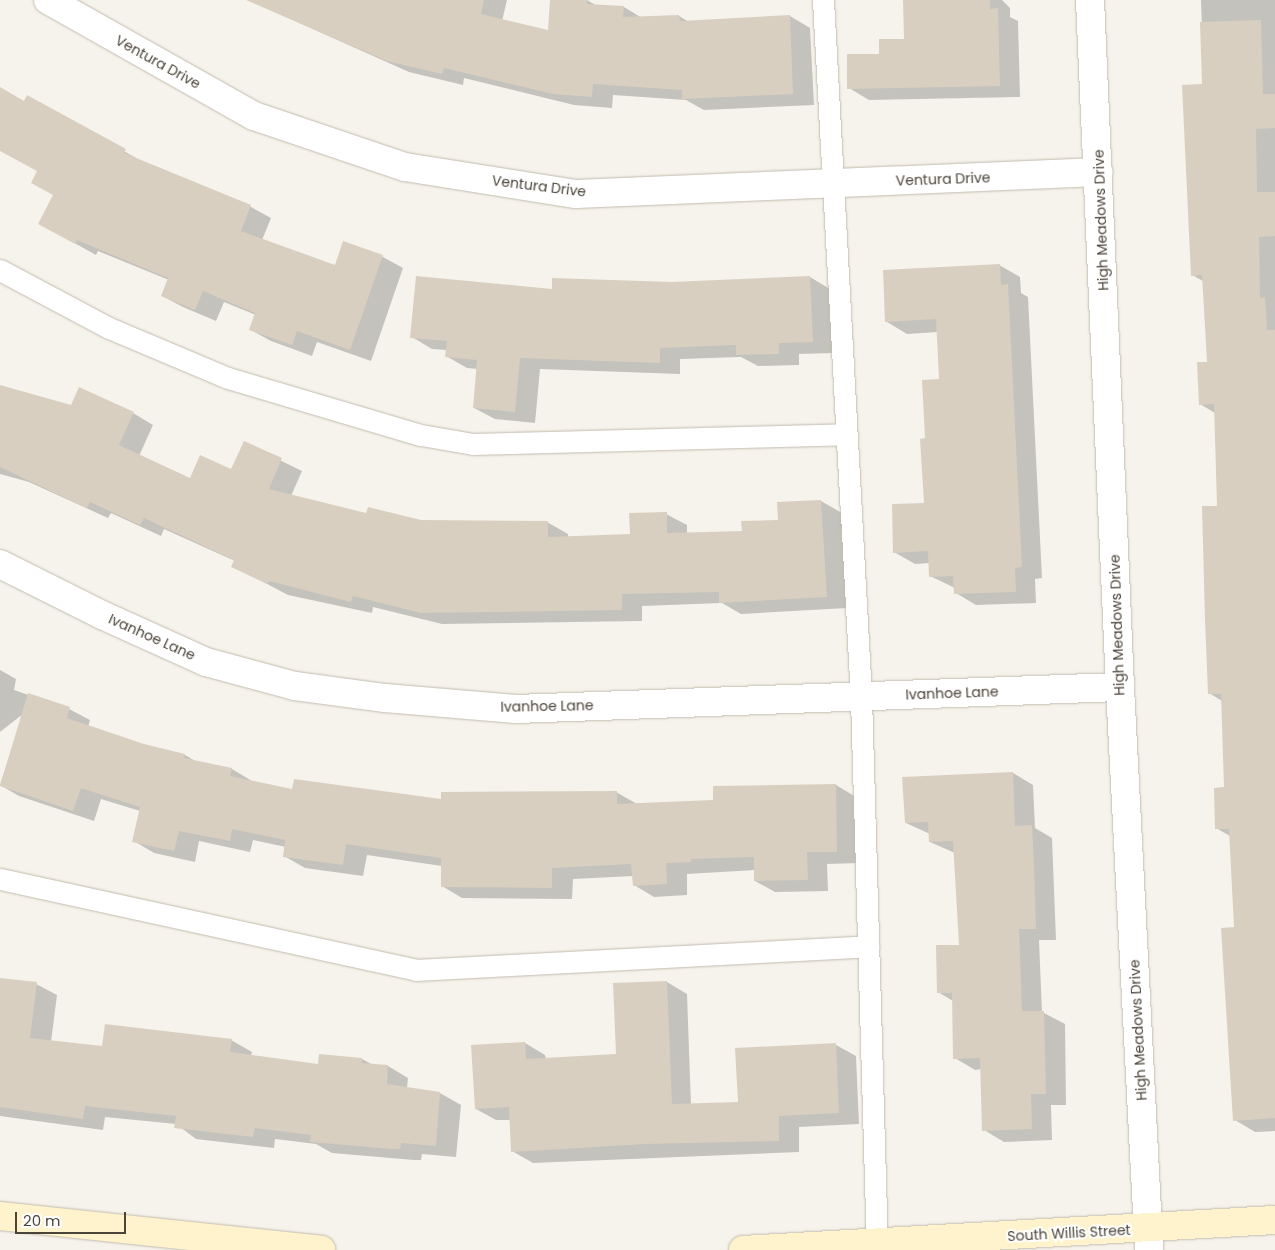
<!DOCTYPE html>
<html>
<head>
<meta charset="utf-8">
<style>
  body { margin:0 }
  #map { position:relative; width:1275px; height:1250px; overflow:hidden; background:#f6f3ec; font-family:Poppins,sans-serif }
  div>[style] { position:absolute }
  .shadow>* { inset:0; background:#0003 }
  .building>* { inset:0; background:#d8cfc1 }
  .roads { filter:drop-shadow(0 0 1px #c2bbae) drop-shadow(0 0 1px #c2bbae) }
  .lane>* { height:21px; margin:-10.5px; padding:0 10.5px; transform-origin:10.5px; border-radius:10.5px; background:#fff }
  .street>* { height:28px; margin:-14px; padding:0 14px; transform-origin:14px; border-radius:14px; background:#fff }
  .secondary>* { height:28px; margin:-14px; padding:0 14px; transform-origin:14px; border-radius:14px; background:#fff3cd }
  span { translate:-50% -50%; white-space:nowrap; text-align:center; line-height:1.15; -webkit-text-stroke:4px #fff; paint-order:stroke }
  .street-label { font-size:14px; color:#4b4439 }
  .scale { position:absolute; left:15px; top:1212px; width:111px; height:22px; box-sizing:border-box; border:2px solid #4b4439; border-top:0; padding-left:6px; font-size:15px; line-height:18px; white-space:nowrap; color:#4b4439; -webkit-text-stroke:4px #fff; paint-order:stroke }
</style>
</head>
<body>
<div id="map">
  <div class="shadow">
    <i style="clip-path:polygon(248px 0,507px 0,502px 21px,549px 32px,551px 0,587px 0,597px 6px,624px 7px,642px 18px,679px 16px,689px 22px,790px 16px,810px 28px,814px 105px,704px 110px,686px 100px,613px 95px,612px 108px,574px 105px,464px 78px,463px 85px,409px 72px)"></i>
    <i style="clip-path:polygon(905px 0,1002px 0,1010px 8px,1010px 17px,1018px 21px,1020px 97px,869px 100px,849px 88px,880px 55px,906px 40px)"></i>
    <i style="clip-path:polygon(1201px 0,1275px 0,1275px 1131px,1255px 1132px,1235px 1120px,1235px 928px,1230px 836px,1216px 828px,1225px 788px,1222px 701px,1209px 693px,1219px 507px,1215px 413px,1200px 404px,1209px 363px,1203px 281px,1192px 275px,1204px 85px)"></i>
    <i style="clip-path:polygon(0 88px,24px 102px,27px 97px,145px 163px,251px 207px,271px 218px,262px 240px,336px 266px,344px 242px,383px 257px,403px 268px,371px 361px,317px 342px,312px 356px,271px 341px,251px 330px,256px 315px,224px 302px,216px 321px,183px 307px,162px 296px,169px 280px,98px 251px,96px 255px,60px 235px,55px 195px,38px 171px,0 150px)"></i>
    <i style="clip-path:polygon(999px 265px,1020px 277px,1021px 293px,1028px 297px,1042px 578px,1035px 579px,1036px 603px,976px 605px,956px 593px,955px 588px,930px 576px,930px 563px,915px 564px,894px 552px,925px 504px,927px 439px,940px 380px,938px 332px,907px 334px,887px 322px)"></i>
    <i style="clip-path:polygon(810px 277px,830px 289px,833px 353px,799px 354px,799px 365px,758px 366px,741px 357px,680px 359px,680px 374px,540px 369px,535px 423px,495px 419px,474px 408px,478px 369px,467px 368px,446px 356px,447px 350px,432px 349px,412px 337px,553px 290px)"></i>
    <i style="clip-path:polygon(0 386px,72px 406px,133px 413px,153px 425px,139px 456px,191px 480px,232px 471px,245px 443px,302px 471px,291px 496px,367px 514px,421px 521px,547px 522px,568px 534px,568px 537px,631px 535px,666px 514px,687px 525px,687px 534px,743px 532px,779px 521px,778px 503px,821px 501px,842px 513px,847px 608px,741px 614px,722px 603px,642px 606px,642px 621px,442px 624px,373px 607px,372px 613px,288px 595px,233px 566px,235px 561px,164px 529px,161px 536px,111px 513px,108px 518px,29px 482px,0 474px)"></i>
    <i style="clip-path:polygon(0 670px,16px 679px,14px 690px,69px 709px,90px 720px,88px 727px,143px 745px,185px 755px,197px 762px,232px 769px,252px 781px,293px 791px,443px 800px,616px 792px,637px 804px,714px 801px,714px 788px,836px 785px,856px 797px,858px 863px,827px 864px,828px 891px,775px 892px,755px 881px,755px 870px,687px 874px,687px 895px,654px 897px,634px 885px,633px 876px,573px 879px,572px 899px,462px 898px,442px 886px,442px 866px,367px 855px,363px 876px,305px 868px,284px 856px,286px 847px,253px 840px,250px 852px,199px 841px,195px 862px,154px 853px,134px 841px,140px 811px,101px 799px,94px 821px,19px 796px,0 785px,23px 714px,0 732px)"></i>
    <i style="clip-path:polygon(1013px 773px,1033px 785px,1035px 828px,1052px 838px,1056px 940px,1039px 940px,1042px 1012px,1065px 1024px,1066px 1105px,1051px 1105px,1052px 1140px,1004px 1142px,984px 1130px,982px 1069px,975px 1070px,955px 1058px,953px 1001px,938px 992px,960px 946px,955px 853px,930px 842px,930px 834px,906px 823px)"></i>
    <i style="clip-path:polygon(0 979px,36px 984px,57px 995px,51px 1042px,103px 1048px,231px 1040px,252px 1052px,251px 1056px,319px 1065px,320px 1055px,362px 1059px,373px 1065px,388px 1066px,408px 1078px,407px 1088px,440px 1093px,461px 1105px,456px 1157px,422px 1154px,421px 1160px,414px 1160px,332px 1153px,316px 1144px,275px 1139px,274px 1148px,196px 1139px,176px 1124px,105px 1117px,103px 1130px,0 1116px)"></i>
    <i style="clip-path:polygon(667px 982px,687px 994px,691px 1105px,739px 1103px,836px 1045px,856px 1056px,859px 1124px,799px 1127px,799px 1152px,533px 1163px,512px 1151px,511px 1120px,496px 1120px,476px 1109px,525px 1043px,545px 1055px,546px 1059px,617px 1056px)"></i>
  </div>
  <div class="building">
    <i style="clip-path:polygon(246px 0,484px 0,481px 14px,548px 30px,550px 0,587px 0,587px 4px,624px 6px,623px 17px,679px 15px,680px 21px,790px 15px,793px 94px,682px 99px,682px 90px,593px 84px,592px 97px,553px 94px,444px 68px,442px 74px,387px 61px)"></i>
    <i style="clip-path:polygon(903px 0,990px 0,990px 9px,998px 8px,1000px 86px,847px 89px,847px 54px,879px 54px,879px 39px,904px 39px)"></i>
    <i style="clip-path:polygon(1261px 20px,1263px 94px,1275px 94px,1275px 128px,1256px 129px,1257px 192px,1275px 192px,1275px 236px,1259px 237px,1260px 298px,1265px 297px,1267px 330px,1275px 330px,1275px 1118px,1233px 1121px,1221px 928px,1234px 927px,1229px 829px,1215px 829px,1214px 788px,1224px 787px,1221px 694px,1208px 694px,1205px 620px,1202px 506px,1217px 506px,1214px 404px,1199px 405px,1197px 362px,1207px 362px,1202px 275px,1191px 276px,1182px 85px,1202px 84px,1200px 22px)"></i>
    <i style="clip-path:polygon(0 87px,24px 101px,27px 95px,126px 149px,124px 153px,251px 205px,241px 231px,335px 265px,343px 241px,383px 255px,350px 350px,297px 331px,292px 345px,249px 330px,255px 313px,203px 291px,195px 310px,161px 296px,168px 278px,77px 240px,75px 244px,38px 224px,53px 195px,31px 183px,37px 171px,0 151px)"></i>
    <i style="clip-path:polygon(1000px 264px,1001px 285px,1008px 284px,1022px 567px,1015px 568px,1016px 592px,954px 594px,953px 576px,929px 577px,928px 551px,893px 553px,892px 504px,924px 503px,920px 439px,925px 438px,922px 380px,939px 379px,936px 319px,885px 322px,883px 270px)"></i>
    <i style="clip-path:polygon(416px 276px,552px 289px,552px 278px,672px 282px,810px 276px,813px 342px,779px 343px,779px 354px,736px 355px,736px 345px,660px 348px,660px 363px,520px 358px,515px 412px,473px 408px,477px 360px,445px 357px,447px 341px,410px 338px)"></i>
    <i style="clip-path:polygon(0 385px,71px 405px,79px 387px,134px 412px,119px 445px,190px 478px,200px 455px,231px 469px,244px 441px,282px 458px,269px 489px,366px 513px,368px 507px,421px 520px,548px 521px,548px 537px,630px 534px,629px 513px,667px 512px,667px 533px,742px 531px,741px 521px,778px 520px,777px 502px,821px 500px,827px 597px,719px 603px,719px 592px,622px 594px,622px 610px,421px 613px,353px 596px,351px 602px,269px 581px,267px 584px,231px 567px,234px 560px,144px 518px,140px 525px,90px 502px,87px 508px,0 467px)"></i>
    <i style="clip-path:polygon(28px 693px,70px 707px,67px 718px,144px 744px,185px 754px,184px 758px,232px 768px,230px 776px,292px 789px,294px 779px,441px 799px,441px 792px,617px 791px,617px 804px,713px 800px,713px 786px,836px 784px,837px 852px,807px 852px,808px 880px,754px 881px,754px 857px,691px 859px,691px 862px,666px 863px,667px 884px,633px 886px,631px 864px,552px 868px,552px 888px,441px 887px,441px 858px,346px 844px,343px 865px,283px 857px,285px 840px,232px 829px,230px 841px,179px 831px,174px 851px,132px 842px,140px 807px,81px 788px,73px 811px,0 786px)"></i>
    <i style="clip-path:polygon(1013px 772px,1015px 826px,1032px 825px,1034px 866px,1036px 929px,1019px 929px,1022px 1011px,1044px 1011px,1046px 1094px,1031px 1094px,1032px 1129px,982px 1131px,980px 1058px,953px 1059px,952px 993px,937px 993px,936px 945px,959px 945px,953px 841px,929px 842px,928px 822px,905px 823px,902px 777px)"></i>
    <i style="clip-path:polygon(0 978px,37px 982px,30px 1038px,102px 1046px,105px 1024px,232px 1039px,230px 1052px,318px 1064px,319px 1054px,362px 1058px,362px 1063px,388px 1065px,387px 1084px,440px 1092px,436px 1146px,401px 1143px,400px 1149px,393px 1149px,310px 1142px,311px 1135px,255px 1128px,253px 1137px,174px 1128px,176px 1116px,85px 1106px,83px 1119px,0 1107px)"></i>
    <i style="clip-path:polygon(667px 981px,672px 1104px,738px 1102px,735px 1048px,836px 1043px,839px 1113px,779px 1116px,779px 1141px,645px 1144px,511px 1152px,509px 1107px,475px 1109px,471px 1045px,525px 1042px,526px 1059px,616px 1054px,613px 983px)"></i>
  </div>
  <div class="roads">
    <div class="lane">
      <i style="left:823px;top:0;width:698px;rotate:86.88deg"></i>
      <i style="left:861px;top:697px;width:553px;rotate:88.34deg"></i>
      <i style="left:0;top:270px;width:123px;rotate:28deg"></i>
      <i style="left:109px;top:328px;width:129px;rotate:22.8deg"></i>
      <i style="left:228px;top:378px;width:201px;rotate:16.5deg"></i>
      <i style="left:421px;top:435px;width:53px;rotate:9.8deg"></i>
      <i style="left:473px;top:444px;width:373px;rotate:-1.5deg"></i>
      <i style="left:0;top:879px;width:426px;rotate:12.3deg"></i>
      <i style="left:416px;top:970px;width:453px;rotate:-3deg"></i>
    </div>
    <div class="street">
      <i style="left:48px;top:0;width:236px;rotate:29.4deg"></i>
      <i style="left:254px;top:116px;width:159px;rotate:18.7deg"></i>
      <i style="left:405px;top:167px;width:173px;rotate:9deg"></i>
      <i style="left:576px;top:194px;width:523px;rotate:-2.41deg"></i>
      <i style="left:1090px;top:0;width:688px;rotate:87.5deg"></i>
      <i style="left:1120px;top:687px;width:564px;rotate:87.05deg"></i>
      <i style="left:0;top:564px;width:114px;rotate:26.6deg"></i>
      <i style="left:102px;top:615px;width:114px;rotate:24.3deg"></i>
      <i style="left:206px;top:662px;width:92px;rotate:15.1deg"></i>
      <i style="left:295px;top:686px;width:91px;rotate:7.6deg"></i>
      <i style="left:385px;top:698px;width:131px;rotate:4.8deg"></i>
      <i style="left:516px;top:709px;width:604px;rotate:-2.09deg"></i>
    </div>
    <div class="secondary">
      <i style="left:0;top:1216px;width:323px;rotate:6deg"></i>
      <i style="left:743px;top:1250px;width:533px;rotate:-3.23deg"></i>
    </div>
  </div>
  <div class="street-label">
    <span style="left:158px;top:62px;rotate:29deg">Ventura Drive</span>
    <span style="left:943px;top:179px;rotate:-2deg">Ventura Drive</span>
    <span style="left:539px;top:186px;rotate:7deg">Ventura Drive</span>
    <span style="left:1101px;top:220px;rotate:-92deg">High Meadows Drive</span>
    <span style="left:1117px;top:625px;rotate:-92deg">High Meadows Drive</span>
    <span style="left:152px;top:637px;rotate:24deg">Ivanhoe Lane</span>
    <span style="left:952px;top:693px;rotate:-2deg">Ivanhoe Lane</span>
    <span style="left:547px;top:706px;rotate:-1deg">Ivanhoe Lane</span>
    <span style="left:1138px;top:1030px;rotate:-93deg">High Meadows Drive</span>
    <span style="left:1069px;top:1233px;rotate:-3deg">South Willis Street</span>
  </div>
  <div class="scale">20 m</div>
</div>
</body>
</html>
